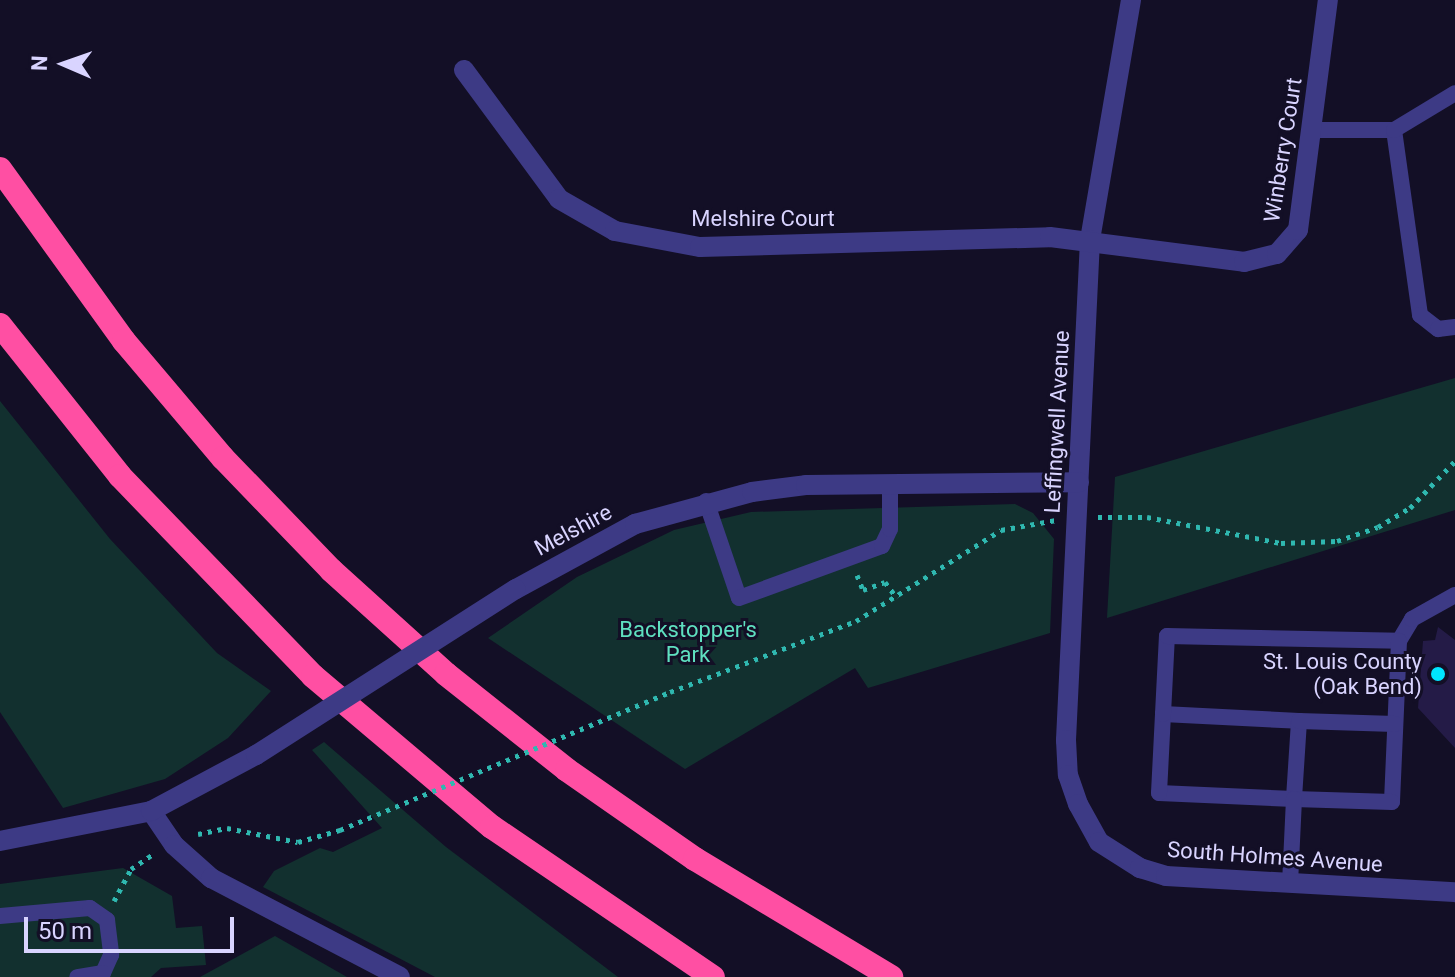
<!DOCTYPE html>
<html>
<head>
<meta charset="utf-8">
<style>
  body { margin:0 }
  #map { position:relative; width:1455px; height:977px; overflow:hidden; background:#130f26; font-family:Roboto,sans-serif }
  div>[style] { position:absolute }
  .green>* { inset:0; background:#12302f }
  .building>* { inset:0; background:#241b47 }
  .path>* { height:5px; margin-top:-2.5px; transform-origin:0; background:repeating-linear-gradient(90deg,#2fb8b0 0 4px,transparent 0 10px) }
  .service>* { height:16px; margin:-8px; padding:0 8px; transform-origin:8px; border-radius:8px; background:#3d3a85 }
  .minor>* { height:20px; margin:-10px; padding:0 10px; transform-origin:10px; border-radius:10px; background:#3d3a85 }
  .motorway>* { height:24px; margin:-12px; padding:0 12px; transform-origin:12px; border-radius:12px; background:#ff4fa3 }
  .path-bridge>* { height:5px; margin-top:-2.5px; transform-origin:0; background:repeating-linear-gradient(90deg,#2fb8b0 0 4px,transparent 0 10px) }
  .minor-bridge>* { height:20px; margin:-10px; padding:0 10px; transform-origin:10px; border-radius:10px; background:#3d3a85 }
  .dots>* { width:22px; height:22px; translate:-50% -50%; box-sizing:border-box; border:4px solid #130f26; border-radius:50% }
  span { translate:-50% -50%; white-space:nowrap; text-align:center; line-height:1.15; -webkit-text-stroke:6px #130f26; paint-order:stroke }
  .street-label { font-size:22px; color:#d9d4ff }
  .park-label { font-size:22px; color:#5fe0c0 }
  .poi-label { font-size:22px; color:#d9d4ff }
  .right { translate:-100% -50%; text-align:right }
  .north { position:absolute; left:24px; top:24px; width:80px; height:80px; -webkit-text-stroke:6px #130f26; paint-order:stroke; rotate:272deg; font-size:22px; font-weight:700; line-height:32px; text-align:center; color:#d9d4ff }
  .north::after { content:''; display:block; margin:auto; width:28px; height:36px; background:#d9d4ff; clip-path:polygon(50% 0,100% 100%,50% 72%,0 100%) }
  .scale { position:absolute; left:24px; top:917px; width:210px; height:36px; box-sizing:border-box; border:4px solid #d9d4ff; border-top:0; padding-left:10px; font-size:24px; line-height:28px; white-space:nowrap; color:#d9d4ff; -webkit-text-stroke:6px #130f26; paint-order:stroke }
</style>
</head>
<body>
<div id="map">
  <div class="green">
    <i style="clip-path:polygon(1455px 378px,1455px 510px,1107px 618px,1115px 477px)"></i>
    <i style="clip-path:polygon(0 401px,110px 539px,217px 653px,271px 691px,228px 738px,165px 779px,63px 808px,0 712px)"></i>
    <i style="clip-path:polygon(1015px 504px,1033px 513px,1054px 539px,1050px 633px,868px 688px,855px 668px,685px 769px,488px 638px,577px 577px,674px 530px,751px 512px)"></i>
    <i style="clip-path:polygon(324px 742px,446px 847px,618px 977px,435px 977px,263px 887px,274px 871px,320px 848px,333px 852px,382px 828px,312px 750px)"></i>
    <i style="clip-path:polygon(123px 868px,172px 896px,176px 928px,202px 926px,206px 965px,161px 968px,151px 977px,0 977px,0 884px)"></i>
    <i style="clip-path:polygon(275px 936px,347px 977px,200px 977px)"></i>
  </div>
  <div class="building">
    <i style="clip-path:polygon(1438px 627px,1455px 640px,1455px 748px,1418px 708px,1423px 641px,1435px 640px)"></i>
  </div>
  <div class="path">
    <i style="left:1098px;top:517px;width:49px"></i>
    <i style="left:1147px;top:517px;width:136px;rotate:11deg"></i>
    <i style="left:1281px;top:543px;width:56px;rotate:-2deg"></i>
    <i style="left:1337px;top:541px;width:43px;rotate:-18.9deg"></i>
    <i style="left:1378px;top:527px;width:37px;rotate:-31deg"></i>
    <i style="left:1410px;top:508px;width:65px;rotate:-46.2deg"></i>
    <i style="left:857px;top:575px;width:16px;rotate:68deg"></i>
    <i style="left:863px;top:590px;width:23px;rotate:-20deg"></i>
    <i style="left:885px;top:582px;width:20px;rotate:53deg"></i>
    <i style="left:670px;top:692px;width:199px;rotate:-20.9deg"></i>
    <i style="left:856px;top:621px;width:171px;rotate:-32.1deg"></i>
    <i style="left:1001px;top:530px;width:56px;rotate:-10.3deg"></i>
    <i style="left:198px;top:834px;width:30px;rotate:-12deg"></i>
    <i style="left:227px;top:828px;width:72px;rotate:11.2deg"></i>
    <i style="left:298px;top:842px;width:44px;rotate:-15.9deg"></i>
    <i style="left:114px;top:901px;width:36px;rotate:-62deg"></i>
    <i style="left:131px;top:869px;width:25px;rotate:-34deg"></i>
  </div>
  <div class="service">
    <i style="left:1313px;top:130px;width:81px"></i>
    <i style="left:1394px;top:130px;width:187px;rotate:82deg"></i>
    <i style="left:1420px;top:315px;width:23px;rotate:38deg"></i>
    <i style="left:1438px;top:329px;width:17px;rotate:-7deg"></i>
    <i style="left:1394px;top:130px;width:71px;rotate:-31.2deg"></i>
    <i style="left:706px;top:501px;width:102px;rotate:71.2deg"></i>
    <i style="left:739px;top:598px;width:152px;rotate:-20deg"></i>
    <i style="left:882px;top:546px;width:19px;rotate:-65deg"></i>
    <i style="left:890px;top:529px;width:45px;rotate:-90deg"></i>
    <i style="left:1399px;top:641px;width:26px;rotate:-59deg"></i>
    <i style="left:1412px;top:619px;width:49px;rotate:-29.2deg"></i>
    <i style="left:1163px;top:714px;width:136px;rotate:2.9deg"></i>
    <i style="left:1299px;top:721px;width:78px;rotate:93.7deg"></i>
    <i style="left:1294px;top:799px;width:135px;rotate:-177.5deg"></i>
    <i style="left:1159px;top:793px;width:79px;rotate:-87.1deg"></i>
    <i style="left:1163px;top:714px;width:78px;rotate:-87.1deg"></i>
    <i style="left:1167px;top:636px;width:232px;rotate:1.2deg"></i>
    <i style="left:1399px;top:641px;width:161px;rotate:92.5deg"></i>
    <i style="left:1392px;top:802px;width:98px;rotate:-178.2deg"></i>
    <i style="left:1294px;top:799px;width:85px;rotate:92.7deg"></i>
    <i style="left:1299px;top:721px;width:96px;rotate:1.8deg"></i>
    <i style="left:0;top:916px;width:90px;rotate:-5.1deg"></i>
    <i style="left:90px;top:908px;width:21px;rotate:35deg"></i>
    <i style="left:107px;top:920px;width:35px;rotate:83deg"></i>
    <i style="left:111px;top:955px;width:20px;rotate:114deg"></i>
    <i style="left:103px;top:973px;width:26px;rotate:171deg"></i>
  </div>
  <div class="minor">
    <i style="left:1131px;top:0;width:243px;rotate:99.7deg"></i>
    <i style="left:1090px;top:240px;width:501px;rotate:92.75deg"></i>
    <i style="left:1066px;top:740px;width:35px;rotate:87deg"></i>
    <i style="left:1068px;top:775px;width:31px;rotate:71deg"></i>
    <i style="left:1078px;top:804px;width:43px;rotate:61.1deg"></i>
    <i style="left:1099px;top:842px;width:49px;rotate:32.4deg"></i>
    <i style="left:1140px;top:868px;width:27px;rotate:17deg"></i>
    <i style="left:1166px;top:876px;width:289px;rotate:3.2deg"></i>
    <i style="left:464px;top:70px;width:160px;rotate:53.6deg"></i>
    <i style="left:559px;top:199px;width:64px;rotate:29.7deg"></i>
    <i style="left:615px;top:231px;width:86px;rotate:10.7deg"></i>
    <i style="left:700px;top:247px;width:350px;rotate:-1.6deg"></i>
    <i style="left:1050px;top:237px;width:196px;rotate:7.3deg"></i>
    <i style="left:1244px;top:262px;width:34px;rotate:-14deg"></i>
    <i style="left:1277px;top:254px;width:32px;rotate:-49deg"></i>
    <i style="left:1298px;top:230px;width:232px;rotate:-82.6deg"></i>
    <i style="left:516px;top:589px;width:136px;rotate:-28.6deg"></i>
    <i style="left:635px;top:524px;width:121px;rotate:-15.3deg"></i>
    <i style="left:752px;top:492px;width:54px;rotate:-7.4deg"></i>
    <i style="left:806px;top:485px;width:273px;rotate:-0.6deg"></i>
    <i style="left:151px;top:811px;width:41px;rotate:55.9deg"></i>
    <i style="left:174px;top:845px;width:50px;rotate:41.7deg"></i>
    <i style="left:211px;top:878px;width:213px;rotate:27.6deg"></i>
    <i style="left:0;top:841px;width:154px;rotate:-11.2deg"></i>
    <i style="left:151px;top:811px;width:119px;rotate:-28.1deg"></i>
  </div>
  <div class="motorway">
    <i style="left:0;top:169px;width:212px;rotate:54.2deg"></i>
    <i style="left:124px;top:341px;width:153px;rotate:49.8deg"></i>
    <i style="left:223px;top:458px;width:156px;rotate:46deg"></i>
    <i style="left:331px;top:570px;width:155px;rotate:42.1deg"></i>
    <i style="left:446px;top:674px;width:154px;rotate:38.4deg"></i>
    <i style="left:567px;top:770px;width:156px;rotate:34.8deg"></i>
    <i style="left:695px;top:859px;width:229px;rotate:31deg"></i>
    <i style="left:0;top:325px;width:193px;rotate:51.5deg"></i>
    <i style="left:120px;top:476px;width:278px;rotate:46deg"></i>
    <i style="left:313px;top:676px;width:234px;rotate:40.2deg"></i>
    <i style="left:492px;top:827px;width:267px;rotate:34.2deg"></i>
  </div>
  <div class="path-bridge">
    <i style="left:340px;top:830px;width:358px;rotate:-22.7deg"></i>
  </div>
  <div class="minor-bridge">
    <i style="left:256px;top:755px;width:308px;rotate:-32.6deg"></i>
  </div>
  <div class="dots">
    <i style="left:1438px;top:674px;background:#00e5ff"></i>
  </div>
  <div class="street-label">
    <span style="left:1283px;top:150px;rotate:-81deg">Winberry Court</span>
    <span style="left:763px;top:219px">Melshire Court</span>
    <span style="left:1057px;top:422px;rotate:-87deg">Leffingwell Avenue</span>
    <span style="left:573px;top:530px;rotate:-28deg">Melshire</span>
    <span style="left:1275px;top:857px;rotate:4deg">South Holmes Avenue</span>
  </div>
  <div class="park-label">
    <span style="left:688px;top:642px">Backstopper's<br>Park</span>
  </div>
  <div class="poi-label">
    <span class="right" style="left:1422px;top:674px">St. Louis County<br>(Oak Bend)</span>
  </div>
  <div class="north">N</div>
  <div class="scale">50 m</div>
</div>
</body>
</html>
